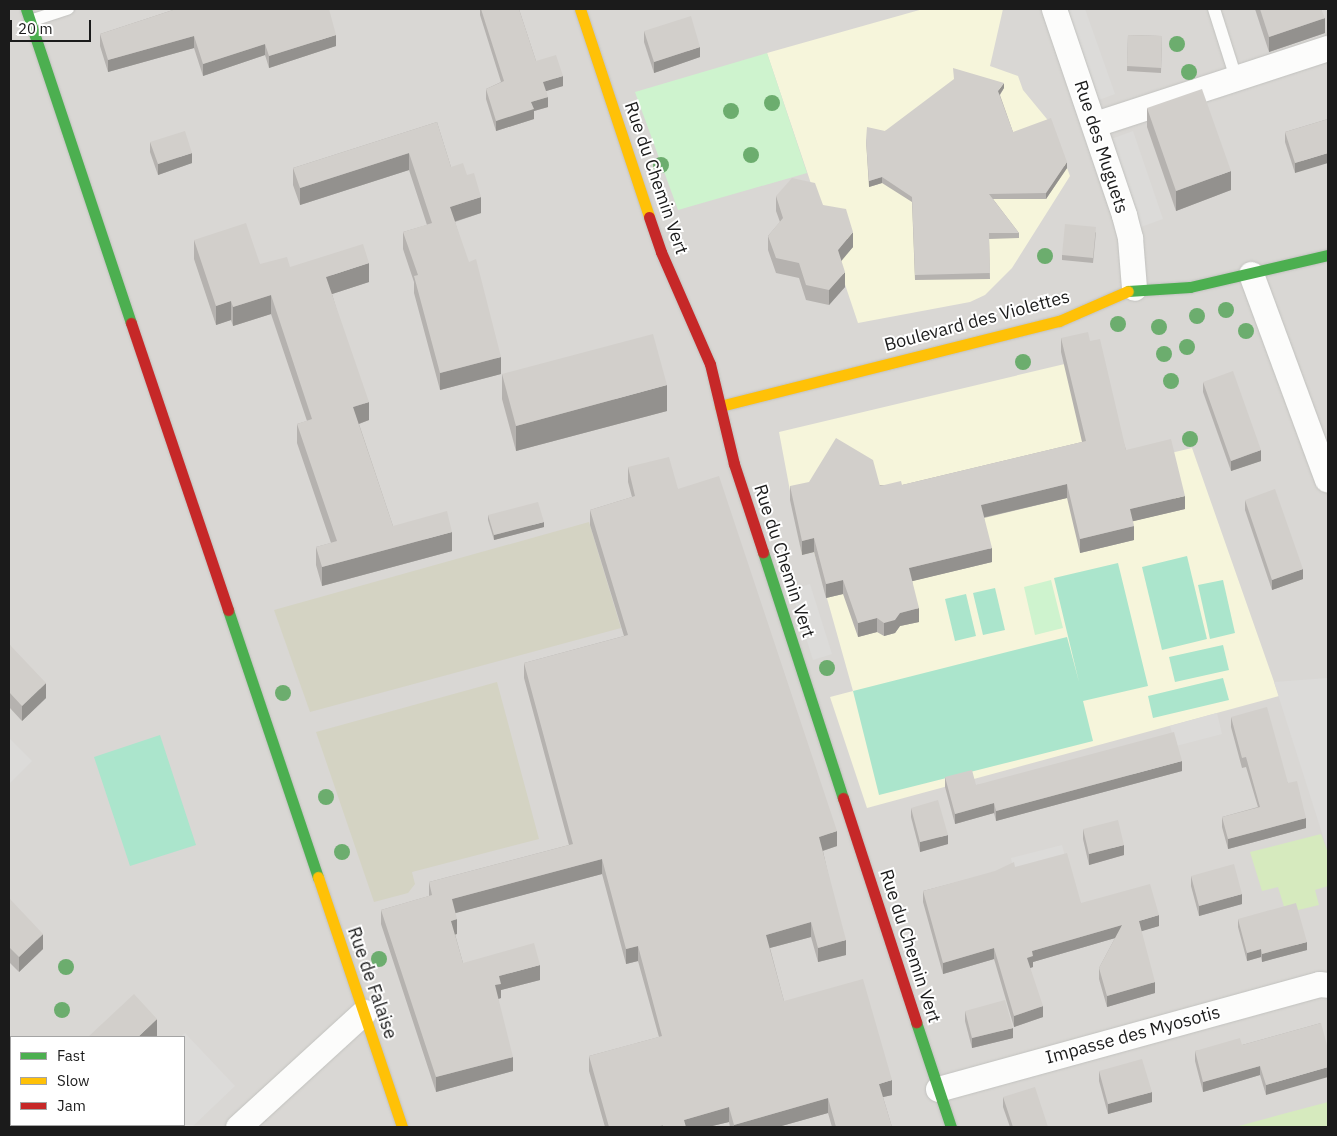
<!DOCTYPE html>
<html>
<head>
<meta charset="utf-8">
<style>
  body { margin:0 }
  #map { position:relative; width:1337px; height:1136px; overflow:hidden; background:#eae8e2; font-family:"IBM Plex Sans",sans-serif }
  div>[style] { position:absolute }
  .residential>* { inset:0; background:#d9d7d4 }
  .education>* { inset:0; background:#f6f5db }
  .construction>* { inset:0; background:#d4d3c3 }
  .grass>* { inset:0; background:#d6eabe }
  .park>* { inset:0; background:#cef3ce }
  .pitch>* { inset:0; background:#abe5cc }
  .parking>* { inset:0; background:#dcdbd9 }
  .roads { filter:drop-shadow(0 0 1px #c2c2bf) drop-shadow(0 0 1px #c2c2bf) }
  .lane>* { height:12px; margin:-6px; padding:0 6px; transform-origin:6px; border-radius:6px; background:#fcfcfb }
  .street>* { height:25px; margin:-12.5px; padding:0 12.5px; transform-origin:12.5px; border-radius:12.5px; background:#fcfcfb }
  .fast>* { height:11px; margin:-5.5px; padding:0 5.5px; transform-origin:5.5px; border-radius:5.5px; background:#4caf50 }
  .slow>* { height:11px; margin:-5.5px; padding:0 5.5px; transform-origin:5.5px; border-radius:5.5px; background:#ffc107 }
  .jam>* { height:11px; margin:-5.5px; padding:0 5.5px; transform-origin:5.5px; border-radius:5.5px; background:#c62828 }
  .trees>* { width:16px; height:16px; margin:-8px; border-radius:50%; background:#6cad6e }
  .wall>* { inset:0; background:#b5b2af }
  .shaded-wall>* { inset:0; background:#93918e }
  .building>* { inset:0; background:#d2cfcb }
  span { translate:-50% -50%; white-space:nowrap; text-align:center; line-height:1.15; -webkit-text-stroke:4px #fff; paint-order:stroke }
  .street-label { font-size:18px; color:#1b1b1b }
  .frame { position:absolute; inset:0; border:10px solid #1b1b1b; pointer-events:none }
  .legend { position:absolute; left:10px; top:1036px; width:175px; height:90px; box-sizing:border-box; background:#fff; border:1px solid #a4a4a4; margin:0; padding:6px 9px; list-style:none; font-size:15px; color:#1b1b1b }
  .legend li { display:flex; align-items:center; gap:10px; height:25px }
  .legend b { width:25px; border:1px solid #a4a4a4 }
  .scale { position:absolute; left:10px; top:20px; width:81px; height:22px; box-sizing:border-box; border:2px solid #1b1b1b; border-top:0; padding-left:6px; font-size:15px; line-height:18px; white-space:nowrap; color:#1b1b1b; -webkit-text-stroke:4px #fff; paint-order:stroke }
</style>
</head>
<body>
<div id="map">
  <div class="residential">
    <i style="clip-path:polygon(evenodd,9px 9px,1328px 9px,1328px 1127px,9px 1127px,9px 9px,11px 1037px,184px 1037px,184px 1125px,11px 1125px,11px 1037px)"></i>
  </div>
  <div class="education">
    <i style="clip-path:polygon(923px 9px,1003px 9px,990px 66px,1018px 76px,1023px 90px,1051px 124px,1070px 176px,1012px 268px,985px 295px,970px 302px,858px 323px,767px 53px)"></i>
    <i style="clip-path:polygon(1090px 358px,1128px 463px,1192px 448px,1279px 696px,867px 808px,830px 697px,853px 691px,814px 552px,802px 555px,779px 432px)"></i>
  </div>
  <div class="construction">
    <i style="clip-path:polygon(589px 522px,621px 628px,310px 712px,274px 610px)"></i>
    <i style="clip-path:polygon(497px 682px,539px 839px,412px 872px,415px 884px,408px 893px,374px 902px,316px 732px)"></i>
  </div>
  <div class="grass">
    <i style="clip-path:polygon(1321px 834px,1328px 852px,1328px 886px,1315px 890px,1319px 905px,1286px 913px,1278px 887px,1262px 891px,1250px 852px)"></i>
    <i style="clip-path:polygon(1328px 1102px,1328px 1127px,1235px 1127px,1279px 1115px)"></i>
  </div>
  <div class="park">
    <i style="clip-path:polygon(767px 53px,807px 173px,678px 210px,635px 92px)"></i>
    <i style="clip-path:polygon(1051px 580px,1063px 628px,1035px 635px,1024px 587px)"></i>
  </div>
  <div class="pitch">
    <i style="clip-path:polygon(1187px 556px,1207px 639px,1162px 650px,1142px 567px)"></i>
    <i style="clip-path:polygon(1118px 563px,1148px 686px,1083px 701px,1093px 741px,879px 795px,853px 691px,1067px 637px,1079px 682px,1054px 578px)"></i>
    <i style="clip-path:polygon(1223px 580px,1235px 633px,1210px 639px,1198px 585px)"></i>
    <i style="clip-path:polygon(995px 588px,1005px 630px,983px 635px,973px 593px)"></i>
    <i style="clip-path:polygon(966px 594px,976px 636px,955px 641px,945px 599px)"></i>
    <i style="clip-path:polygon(1223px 645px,1229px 670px,1175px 682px,1169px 657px)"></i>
    <i style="clip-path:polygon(1223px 678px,1229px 700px,1153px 718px,1148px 696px)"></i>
    <i style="clip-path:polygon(160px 735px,196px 845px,130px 866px,94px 757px)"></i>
  </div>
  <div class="parking">
    <i style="clip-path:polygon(1064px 9px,1085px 9px,1115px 94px,1096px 101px)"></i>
    <i style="clip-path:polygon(1133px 131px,1163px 219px,1141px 227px,1111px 139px)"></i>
    <i style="clip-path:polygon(810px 584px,832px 654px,813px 660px,791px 590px)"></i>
    <i style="clip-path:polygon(1328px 678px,1328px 852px,1274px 682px)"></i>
    <i style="clip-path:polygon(1217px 713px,1222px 734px,1176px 746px,1170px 726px)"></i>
    <i style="clip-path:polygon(9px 738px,32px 761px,9px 784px)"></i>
    <i style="clip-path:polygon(1062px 845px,1067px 864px,1015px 878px,1011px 858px)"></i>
    <i style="clip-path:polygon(185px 1033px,235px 1086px,192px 1127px,84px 1127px,184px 1125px,184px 1037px,180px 1037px)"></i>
  </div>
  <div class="roads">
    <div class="lane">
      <i style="left:1214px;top:9px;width:72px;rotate:72.3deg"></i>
      <i style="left:30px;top:21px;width:40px;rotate:-18deg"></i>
    </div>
    <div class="street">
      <i style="left:1054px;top:9px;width:218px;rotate:71.2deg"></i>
      <i style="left:1124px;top:215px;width:24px;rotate:75deg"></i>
      <i style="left:1130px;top:238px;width:50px;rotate:85.4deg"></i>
      <i style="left:1095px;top:124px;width:245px;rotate:-18.1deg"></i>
      <i style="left:1251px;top:274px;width:219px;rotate:69.7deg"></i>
      <i style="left:938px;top:1089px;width:395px;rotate:-15.4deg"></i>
      <i style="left:1319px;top:984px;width:9px;rotate:6deg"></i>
      <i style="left:238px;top:1127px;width:171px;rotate:-42.4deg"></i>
    </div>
    <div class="fast">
      <i style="left:26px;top:9px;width:331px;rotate:71.5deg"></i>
      <i style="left:1128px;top:291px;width:62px;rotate:-3.7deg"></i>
      <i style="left:1190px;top:287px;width:142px;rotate:-13.1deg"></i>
      <i style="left:763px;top:552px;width:259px;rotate:72deg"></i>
      <i style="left:228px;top:610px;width:282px;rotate:71.4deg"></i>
      <i style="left:916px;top:1022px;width:111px;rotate:71.6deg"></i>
    </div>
    <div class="slow">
      <i style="left:580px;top:9px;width:219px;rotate:71.6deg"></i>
      <i style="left:720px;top:406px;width:349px;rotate:-14.1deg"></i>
      <i style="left:1059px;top:321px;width:75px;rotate:-23.5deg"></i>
      <i style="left:318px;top:877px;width:264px;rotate:71.4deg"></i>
    </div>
    <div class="jam">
      <i style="left:649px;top:217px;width:37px;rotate:71deg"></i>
      <i style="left:661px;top:252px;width:122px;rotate:66.4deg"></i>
      <i style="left:710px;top:364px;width:103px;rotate:76.5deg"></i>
      <i style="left:734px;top:464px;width:93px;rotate:71.8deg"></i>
      <i style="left:131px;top:323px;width:303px;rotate:71.3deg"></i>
      <i style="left:843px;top:798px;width:236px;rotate:71.9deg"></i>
    </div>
  </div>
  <div class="trees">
    <i style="left:1177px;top:44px"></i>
    <i style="left:1189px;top:72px"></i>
    <i style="left:772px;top:103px"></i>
    <i style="left:731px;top:111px"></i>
    <i style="left:751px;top:155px"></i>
    <i style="left:661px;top:165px"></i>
    <i style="left:1045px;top:256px"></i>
    <i style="left:1226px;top:310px"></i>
    <i style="left:1197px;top:316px"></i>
    <i style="left:1118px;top:324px"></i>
    <i style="left:1159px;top:327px"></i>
    <i style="left:1246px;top:331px"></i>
    <i style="left:1187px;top:347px"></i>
    <i style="left:1164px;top:354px"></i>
    <i style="left:1023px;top:362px"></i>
    <i style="left:1171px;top:381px"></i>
    <i style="left:1190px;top:439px"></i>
    <i style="left:827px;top:668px"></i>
    <i style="left:283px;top:693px"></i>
    <i style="left:326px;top:797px"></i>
    <i style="left:342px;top:852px"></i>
    <i style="left:379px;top:959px"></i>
    <i style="left:66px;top:967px"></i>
    <i style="left:62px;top:1010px"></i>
  </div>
  <div class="wall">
    <i style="clip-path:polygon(176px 9px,336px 46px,269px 68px,265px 55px,203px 76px,194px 48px,108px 72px,100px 46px,100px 34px)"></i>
    <i style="clip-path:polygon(480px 9px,519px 9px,536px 61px,563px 86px,546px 91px,548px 107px,534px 111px,534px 119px,496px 131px,486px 99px,486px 89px,501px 82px,480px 15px)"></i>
    <i style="clip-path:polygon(1255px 9px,1321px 9px,1325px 33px,1269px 52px)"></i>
    <i style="clip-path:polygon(644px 31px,700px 57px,654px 73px,644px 42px)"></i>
    <i style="clip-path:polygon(1128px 35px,1162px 36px,1161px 73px,1127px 71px)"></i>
    <i style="clip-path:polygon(1004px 88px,1000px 95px,1013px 132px,1067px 168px,1046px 199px,993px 199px,1019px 233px,1019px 238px,989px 239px,990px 279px,915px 280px,912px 202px,882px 183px,869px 187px,866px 140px,885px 131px)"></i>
    <i style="clip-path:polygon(1147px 108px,1231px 190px,1176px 211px,1147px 127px)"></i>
    <i style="clip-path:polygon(1328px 119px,1295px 173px,1285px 142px,1285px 132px)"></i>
    <i style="clip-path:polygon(437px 122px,451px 167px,481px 213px,455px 222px,501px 374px,440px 390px,414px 293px,414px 282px,403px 249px,403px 232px,427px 225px,409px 170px,300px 205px,293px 185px,293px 168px)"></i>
    <i style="clip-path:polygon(150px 142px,192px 163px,158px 175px,150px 152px)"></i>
    <i style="clip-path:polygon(776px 196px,823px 205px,853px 247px,841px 260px,845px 287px,829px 305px,806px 300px,799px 278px,776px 273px,768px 250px,768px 236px,780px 222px,776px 211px)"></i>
    <i style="clip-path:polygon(1096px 232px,1093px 263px,1062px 260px,1062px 255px)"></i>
    <i style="clip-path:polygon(194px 240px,260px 264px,290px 267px,369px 282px,332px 294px,369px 420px,359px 424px,393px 526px,452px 551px,322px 586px,316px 565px,316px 547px,331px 543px,297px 443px,297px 424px,307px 421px,271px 314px,233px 326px,231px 320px,216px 325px,194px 259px)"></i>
    <i style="clip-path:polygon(1061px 338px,1090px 341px,1126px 450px,1185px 509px,1133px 521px,1134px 540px,1080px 553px,1067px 498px,984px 518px,992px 562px,912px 581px,919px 622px,900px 626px,895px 633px,884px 636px,877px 632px,858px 637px,843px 594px,826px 598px,814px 552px,802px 555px,790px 500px,790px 486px,902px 485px,1082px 442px,1061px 352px)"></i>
    <i style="clip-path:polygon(502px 374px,667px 411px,516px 451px,502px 399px)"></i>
    <i style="clip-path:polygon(1203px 382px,1261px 461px,1231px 471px,1203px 392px)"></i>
    <i style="clip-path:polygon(628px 467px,678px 489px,837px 846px,823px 851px,846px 955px,818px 962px,811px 937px,770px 948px,784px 1001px,892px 1095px,883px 1097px,892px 1127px,832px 1127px,828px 1113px,778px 1127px,730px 1127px,729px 1122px,708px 1127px,605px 1127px,589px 1071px,589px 1056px,659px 1037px,638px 961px,626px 964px,602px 874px,455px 913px,457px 934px,455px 934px,463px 963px,540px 980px,501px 990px,501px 998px,498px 999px,513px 1071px,436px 1092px,381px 924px,381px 910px,429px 896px,429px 882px,569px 845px,524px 678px,524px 663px,624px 636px,590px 525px,590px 510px,632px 497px,628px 482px)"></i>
    <i style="clip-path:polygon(1245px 500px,1303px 579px,1272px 590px,1245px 510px)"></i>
    <i style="clip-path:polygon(488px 515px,544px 527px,494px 540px,488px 520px)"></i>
    <i style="clip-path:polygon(9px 644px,46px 698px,22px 721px,9px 707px)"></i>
    <i style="clip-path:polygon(1231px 717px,1288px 783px,1306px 828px,1228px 849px,1222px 827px,1222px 817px,1258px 807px,1246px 767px,1242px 768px,1231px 727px)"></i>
    <i style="clip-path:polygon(1182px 771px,996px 821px,994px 813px,955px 824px,945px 787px,945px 777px,976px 785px)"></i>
    <i style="clip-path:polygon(911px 808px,948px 844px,920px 852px,911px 817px)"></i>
    <i style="clip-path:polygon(1083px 829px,1124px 855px,1089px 865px,1083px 839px)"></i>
    <i style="clip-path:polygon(1015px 867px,1081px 903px,1159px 926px,1141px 931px,1155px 993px,1107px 1007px,1099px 979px,1099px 968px,1115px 938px,1033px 962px,1033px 967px,1030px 968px,1043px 1017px,1014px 1027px,994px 959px,943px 974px,923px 902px,923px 891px)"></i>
    <i style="clip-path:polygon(1191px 876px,1242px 904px,1199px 916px,1191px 886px)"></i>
    <i style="clip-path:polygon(9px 898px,43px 949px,19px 972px,9px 962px)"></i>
    <i style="clip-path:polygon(1238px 919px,1307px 950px,1262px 962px,1261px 957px,1247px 961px,1238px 927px)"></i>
    <i style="clip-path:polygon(965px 1011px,1013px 1038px,972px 1048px,965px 1021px)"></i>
    <i style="clip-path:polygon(1321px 1023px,1266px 1095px,1260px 1075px,1203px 1092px,1195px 1061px,1195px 1051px,1242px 1045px)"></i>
    <i style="clip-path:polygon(1099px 1071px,1152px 1102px,1108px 1114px,1099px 1081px)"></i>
    <i style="clip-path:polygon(1003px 1097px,1048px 1127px,1010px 1127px,1003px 1107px)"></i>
  </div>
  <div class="shaded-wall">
    <i style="clip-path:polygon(1325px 18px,1325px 33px,1269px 52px,1269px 37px)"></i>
    <i style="clip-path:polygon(336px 35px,336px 46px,269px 68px,269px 56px)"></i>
    <i style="clip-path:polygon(194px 36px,194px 48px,108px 72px,108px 60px)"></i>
    <i style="clip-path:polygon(265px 44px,265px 55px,203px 76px,203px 64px)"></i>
    <i style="clip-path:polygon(700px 47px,700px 57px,654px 73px,654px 62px)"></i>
    <i style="clip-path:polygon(563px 76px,563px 86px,543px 92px,543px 82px)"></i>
    <i style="clip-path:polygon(1004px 83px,1004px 88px,998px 97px,998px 91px)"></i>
    <i style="clip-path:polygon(548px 97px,548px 107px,534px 111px,534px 119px,496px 131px,496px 121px,531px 102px)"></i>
    <i style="clip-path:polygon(192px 153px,192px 163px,158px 175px,158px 164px)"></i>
    <i style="clip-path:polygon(409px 153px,409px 170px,300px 205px,300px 188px)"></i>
    <i style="clip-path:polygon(1328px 153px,1328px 163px,1295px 173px,1295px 163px)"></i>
    <i style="clip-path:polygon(1067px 162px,1067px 168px,1046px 199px,1046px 193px)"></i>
    <i style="clip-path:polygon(1231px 171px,1231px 190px,1176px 211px,1176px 191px)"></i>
    <i style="clip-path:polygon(882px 177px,882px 183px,869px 187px,869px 181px)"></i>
    <i style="clip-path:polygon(481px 197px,481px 213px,450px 223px,450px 207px)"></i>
    <i style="clip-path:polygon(853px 232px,853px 247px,838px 265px,838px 250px)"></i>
    <i style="clip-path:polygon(369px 263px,369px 282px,326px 296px,326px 277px)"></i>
    <i style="clip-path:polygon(845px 272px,845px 287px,829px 305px,829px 290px)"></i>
    <i style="clip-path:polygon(271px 295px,271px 314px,233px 326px,233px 307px)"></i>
    <i style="clip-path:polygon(231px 301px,231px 320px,216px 325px,216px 306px)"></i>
    <i style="clip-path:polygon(501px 357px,501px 374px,440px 390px,440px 373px)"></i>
    <i style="clip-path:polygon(667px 385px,667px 411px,516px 451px,516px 426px)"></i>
    <i style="clip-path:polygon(369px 402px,369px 420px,353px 426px,353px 407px)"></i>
    <i style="clip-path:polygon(1261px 450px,1261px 461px,1231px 471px,1231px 461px)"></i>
    <i style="clip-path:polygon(1067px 484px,1067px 498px,981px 518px,981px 505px)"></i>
    <i style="clip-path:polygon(1185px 496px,1185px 509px,1130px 522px,1130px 509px)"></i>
    <i style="clip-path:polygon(544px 522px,544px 527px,494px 540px,494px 535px)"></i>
    <i style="clip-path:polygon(1134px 526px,1134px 540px,1080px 553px,1080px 539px)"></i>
    <i style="clip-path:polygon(452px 532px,452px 551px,322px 586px,322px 567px)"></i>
    <i style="clip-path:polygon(814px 538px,814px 552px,802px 555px,802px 541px)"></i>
    <i style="clip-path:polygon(992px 548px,992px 562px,909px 582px,909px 568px)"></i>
    <i style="clip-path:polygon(1303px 569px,1303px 579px,1272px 590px,1272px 580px)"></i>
    <i style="clip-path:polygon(843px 580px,843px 594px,826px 598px,826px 584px)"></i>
    <i style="clip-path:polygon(919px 608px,919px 622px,900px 626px,895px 633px,884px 636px,884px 623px,900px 613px)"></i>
    <i style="clip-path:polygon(877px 618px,877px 632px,858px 637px,858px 623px)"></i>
    <i style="clip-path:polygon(46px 683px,46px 698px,22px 721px,22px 706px)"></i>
    <i style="clip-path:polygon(1182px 761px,1182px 771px,996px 821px,996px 811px)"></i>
    <i style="clip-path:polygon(994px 803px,994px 813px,955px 824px,955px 814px)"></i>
    <i style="clip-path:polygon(1306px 818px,1306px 828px,1228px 849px,1228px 839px)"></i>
    <i style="clip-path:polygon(837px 831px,837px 846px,819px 852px,819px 837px)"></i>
    <i style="clip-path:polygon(948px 835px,948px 844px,920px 852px,920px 842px)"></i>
    <i style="clip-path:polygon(1124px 845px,1124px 855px,1089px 865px,1089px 854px)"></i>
    <i style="clip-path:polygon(602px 859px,602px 874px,452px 914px,452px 899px)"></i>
    <i style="clip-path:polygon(1242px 894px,1242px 904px,1199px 916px,1199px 906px)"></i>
    <i style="clip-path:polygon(1159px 915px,1159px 926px,1139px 932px,1139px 921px)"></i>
    <i style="clip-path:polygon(457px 919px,457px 934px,451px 936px,451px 921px)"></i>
    <i style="clip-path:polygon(811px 922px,811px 937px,766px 949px,766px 935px)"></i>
    <i style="clip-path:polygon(1122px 925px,1122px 936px,1033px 962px,1033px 967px,1027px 969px,1027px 958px,1032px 951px)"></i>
    <i style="clip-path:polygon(43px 934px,43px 949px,19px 972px,19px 957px)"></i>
    <i style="clip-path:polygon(846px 940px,846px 955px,818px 962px,818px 948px)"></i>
    <i style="clip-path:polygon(1307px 942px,1307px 950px,1262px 962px,1262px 954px)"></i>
    <i style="clip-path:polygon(638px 946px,638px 961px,626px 964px,626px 949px)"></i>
    <i style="clip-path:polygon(994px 948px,994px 959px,943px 974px,943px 963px)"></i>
    <i style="clip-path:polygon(1261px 949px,1261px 957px,1247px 961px,1247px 953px)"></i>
    <i style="clip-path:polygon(540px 965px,540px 980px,501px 990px,501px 998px,495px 1000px,495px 985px,499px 976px)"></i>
    <i style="clip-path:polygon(1155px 982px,1155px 993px,1107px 1007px,1107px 996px)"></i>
    <i style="clip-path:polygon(1043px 1006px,1043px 1017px,1014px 1027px,1014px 1016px)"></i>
    <i style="clip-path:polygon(157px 1019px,157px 1037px,138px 1037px)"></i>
    <i style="clip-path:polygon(1013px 1028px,1013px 1038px,972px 1048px,972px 1038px)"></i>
    <i style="clip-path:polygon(513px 1057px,513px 1071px,436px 1092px,436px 1077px)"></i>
    <i style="clip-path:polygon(1260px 1066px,1260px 1075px,1203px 1092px,1203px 1082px)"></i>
    <i style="clip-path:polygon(1328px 1067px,1328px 1077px,1266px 1095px,1266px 1085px)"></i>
    <i style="clip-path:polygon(892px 1080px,892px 1095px,879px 1098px,879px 1084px)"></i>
    <i style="clip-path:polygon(1152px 1092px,1152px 1102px,1108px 1114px,1108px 1104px)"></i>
    <i style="clip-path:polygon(828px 1098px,828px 1113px,778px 1127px,734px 1127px,734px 1125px)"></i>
    <i style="clip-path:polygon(729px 1107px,729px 1122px,708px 1127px,684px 1127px,684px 1120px)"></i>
    <i style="clip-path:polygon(46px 1125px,66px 1125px,63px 1127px,43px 1127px)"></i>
  </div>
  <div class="building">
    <i style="clip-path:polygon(176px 9px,329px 9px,336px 35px,269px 56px,265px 44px,203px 64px,194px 36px,108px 60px,100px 34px)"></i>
    <i style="clip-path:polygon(481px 9px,519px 9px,536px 61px,556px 55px,563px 76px,543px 82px,548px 97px,531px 102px,534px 109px,496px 121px,486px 89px,504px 81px)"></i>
    <i style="clip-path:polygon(1260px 9px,1321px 9px,1325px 18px,1269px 37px)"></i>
    <i style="clip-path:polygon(691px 16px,700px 47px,654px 62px,644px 31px)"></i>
    <i style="clip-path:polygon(1128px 35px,1162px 36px,1161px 68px,1127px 66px)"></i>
    <i style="clip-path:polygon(953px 68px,1004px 83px,998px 91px,1013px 132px,1051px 118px,1067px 162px,1046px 193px,989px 194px,1019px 233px,989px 233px,990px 273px,915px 275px,912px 197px,882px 177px,869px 181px,866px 140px,867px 127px,885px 131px,954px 79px)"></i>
    <i style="clip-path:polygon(1202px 89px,1231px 171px,1176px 191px,1147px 108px)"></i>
    <i style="clip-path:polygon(1328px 119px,1328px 153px,1295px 163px,1285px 132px)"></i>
    <i style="clip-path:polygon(437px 122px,451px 167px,463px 163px,467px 175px,474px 173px,481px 197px,450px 207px,469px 262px,476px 259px,501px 357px,440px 373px,414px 276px,418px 275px,403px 232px,432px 223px,409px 153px,300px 188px,293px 168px)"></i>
    <i style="clip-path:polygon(185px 131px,192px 153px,158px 164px,150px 142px)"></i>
    <i style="clip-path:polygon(792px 178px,815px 183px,823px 205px,846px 209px,853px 232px,838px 250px,845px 272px,829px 290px,806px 285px,799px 263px,776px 258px,768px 236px,783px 218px,776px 196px)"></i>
    <i style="clip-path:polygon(246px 223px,260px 264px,287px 257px,290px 267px,363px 244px,369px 263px,326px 277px,369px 402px,353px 407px,393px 526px,447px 511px,452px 532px,322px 567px,316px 547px,337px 541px,297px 424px,312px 419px,271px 295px,233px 307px,231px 301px,216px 306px,194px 240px)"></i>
    <i style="clip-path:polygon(1065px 224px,1096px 227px,1093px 258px,1062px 255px)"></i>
    <i style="clip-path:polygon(1088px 332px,1090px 341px,1100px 339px,1126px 450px,1171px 439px,1185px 496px,1130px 509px,1134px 526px,1080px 539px,1067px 484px,981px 505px,992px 548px,909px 568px,919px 608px,900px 613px,895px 620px,884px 623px,877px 618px,858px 623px,843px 580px,826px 584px,814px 538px,802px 541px,790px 486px,809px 482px,836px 438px,873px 460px,880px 486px,901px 481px,902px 485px,1086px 441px,1061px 338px)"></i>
    <i style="clip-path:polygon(653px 334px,667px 385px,516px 426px,502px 374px)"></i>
    <i style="clip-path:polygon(1233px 371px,1261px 450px,1231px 461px,1203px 382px)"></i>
    <i style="clip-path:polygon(669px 457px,678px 489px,719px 476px,837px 831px,819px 837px,846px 940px,818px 948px,811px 922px,766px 935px,784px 1001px,863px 979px,892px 1080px,879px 1084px,892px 1127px,836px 1127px,828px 1098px,734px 1125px,729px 1107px,684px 1120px,686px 1127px,663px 1127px,663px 1125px,657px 1127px,609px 1127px,589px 1056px,662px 1036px,638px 946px,626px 949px,602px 859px,452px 899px,457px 919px,451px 921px,463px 963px,534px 943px,540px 965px,499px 976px,501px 984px,495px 985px,513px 1057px,436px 1077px,381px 910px,432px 895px,429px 882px,573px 844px,524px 663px,628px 635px,590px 510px,635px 496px,628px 467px)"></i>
    <i style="clip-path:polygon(1275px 489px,1303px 569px,1272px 580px,1245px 500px)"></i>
    <i style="clip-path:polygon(538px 502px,544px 522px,494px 535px,488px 515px)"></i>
    <i style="clip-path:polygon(9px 644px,46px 683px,22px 706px,9px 692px)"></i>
    <i style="clip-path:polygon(1267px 707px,1288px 783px,1297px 781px,1306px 818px,1228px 839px,1222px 817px,1260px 807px,1246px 757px,1242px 758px,1231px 717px)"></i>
    <i style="clip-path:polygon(1174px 732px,1182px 761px,996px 811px,994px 803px,955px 814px,945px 777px,972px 770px,976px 785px)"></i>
    <i style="clip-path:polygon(938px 800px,948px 835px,920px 842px,911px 808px)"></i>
    <i style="clip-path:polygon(1118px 820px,1124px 845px,1089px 854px,1083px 829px)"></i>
    <i style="clip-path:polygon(1067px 853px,1081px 903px,1150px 884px,1159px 915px,1139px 921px,1155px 982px,1107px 996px,1099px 968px,1122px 925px,1032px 951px,1033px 956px,1027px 958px,1043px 1006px,1014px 1016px,994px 948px,943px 963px,923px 891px,995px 871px,1014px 862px,1015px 867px)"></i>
    <i style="clip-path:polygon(1234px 864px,1242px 894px,1199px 906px,1191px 876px)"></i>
    <i style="clip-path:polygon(9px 898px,43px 934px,19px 957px,9px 947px)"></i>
    <i style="clip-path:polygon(1296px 903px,1307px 942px,1262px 954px,1261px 949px,1247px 953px,1238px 919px)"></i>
    <i style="clip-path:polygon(134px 994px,157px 1019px,138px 1037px,88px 1037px)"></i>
    <i style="clip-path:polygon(1005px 1000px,1013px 1028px,972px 1038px,965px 1011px)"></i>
    <i style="clip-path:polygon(1321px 1023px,1328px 1049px,1328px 1067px,1266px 1085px,1260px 1066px,1203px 1082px,1195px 1051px,1240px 1038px,1242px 1045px)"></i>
    <i style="clip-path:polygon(1142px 1059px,1152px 1092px,1108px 1104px,1099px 1071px)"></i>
    <i style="clip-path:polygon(1035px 1087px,1048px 1127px,1013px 1127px,1003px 1097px)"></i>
    <i style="clip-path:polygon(11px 1111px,11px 1125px,46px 1125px,43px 1127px,9px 1127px,9px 1113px)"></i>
  </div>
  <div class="street-label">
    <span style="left:1101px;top:147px;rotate:72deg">Rue des Muguets</span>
    <span style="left:656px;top:178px;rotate:71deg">Rue du Chemin Vert</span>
    <span style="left:977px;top:321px;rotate:-15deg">Boulevard des Violettes</span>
    <span style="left:784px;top:561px;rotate:72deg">Rue du Chemin Vert</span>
    <span style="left:910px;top:946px;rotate:72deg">Rue du Chemin Vert</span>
    <span style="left:372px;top:983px;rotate:71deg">Rue de Falaise</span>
    <span style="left:1133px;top:1035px;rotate:-15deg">Impasse des Myosotis</span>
  </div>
  <div class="frame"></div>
  <ul class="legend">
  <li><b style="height:6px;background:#4caf50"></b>Fast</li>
  <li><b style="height:6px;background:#ffc107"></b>Slow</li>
  <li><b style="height:6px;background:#c62828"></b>Jam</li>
  </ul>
  <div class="scale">20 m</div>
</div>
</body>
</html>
